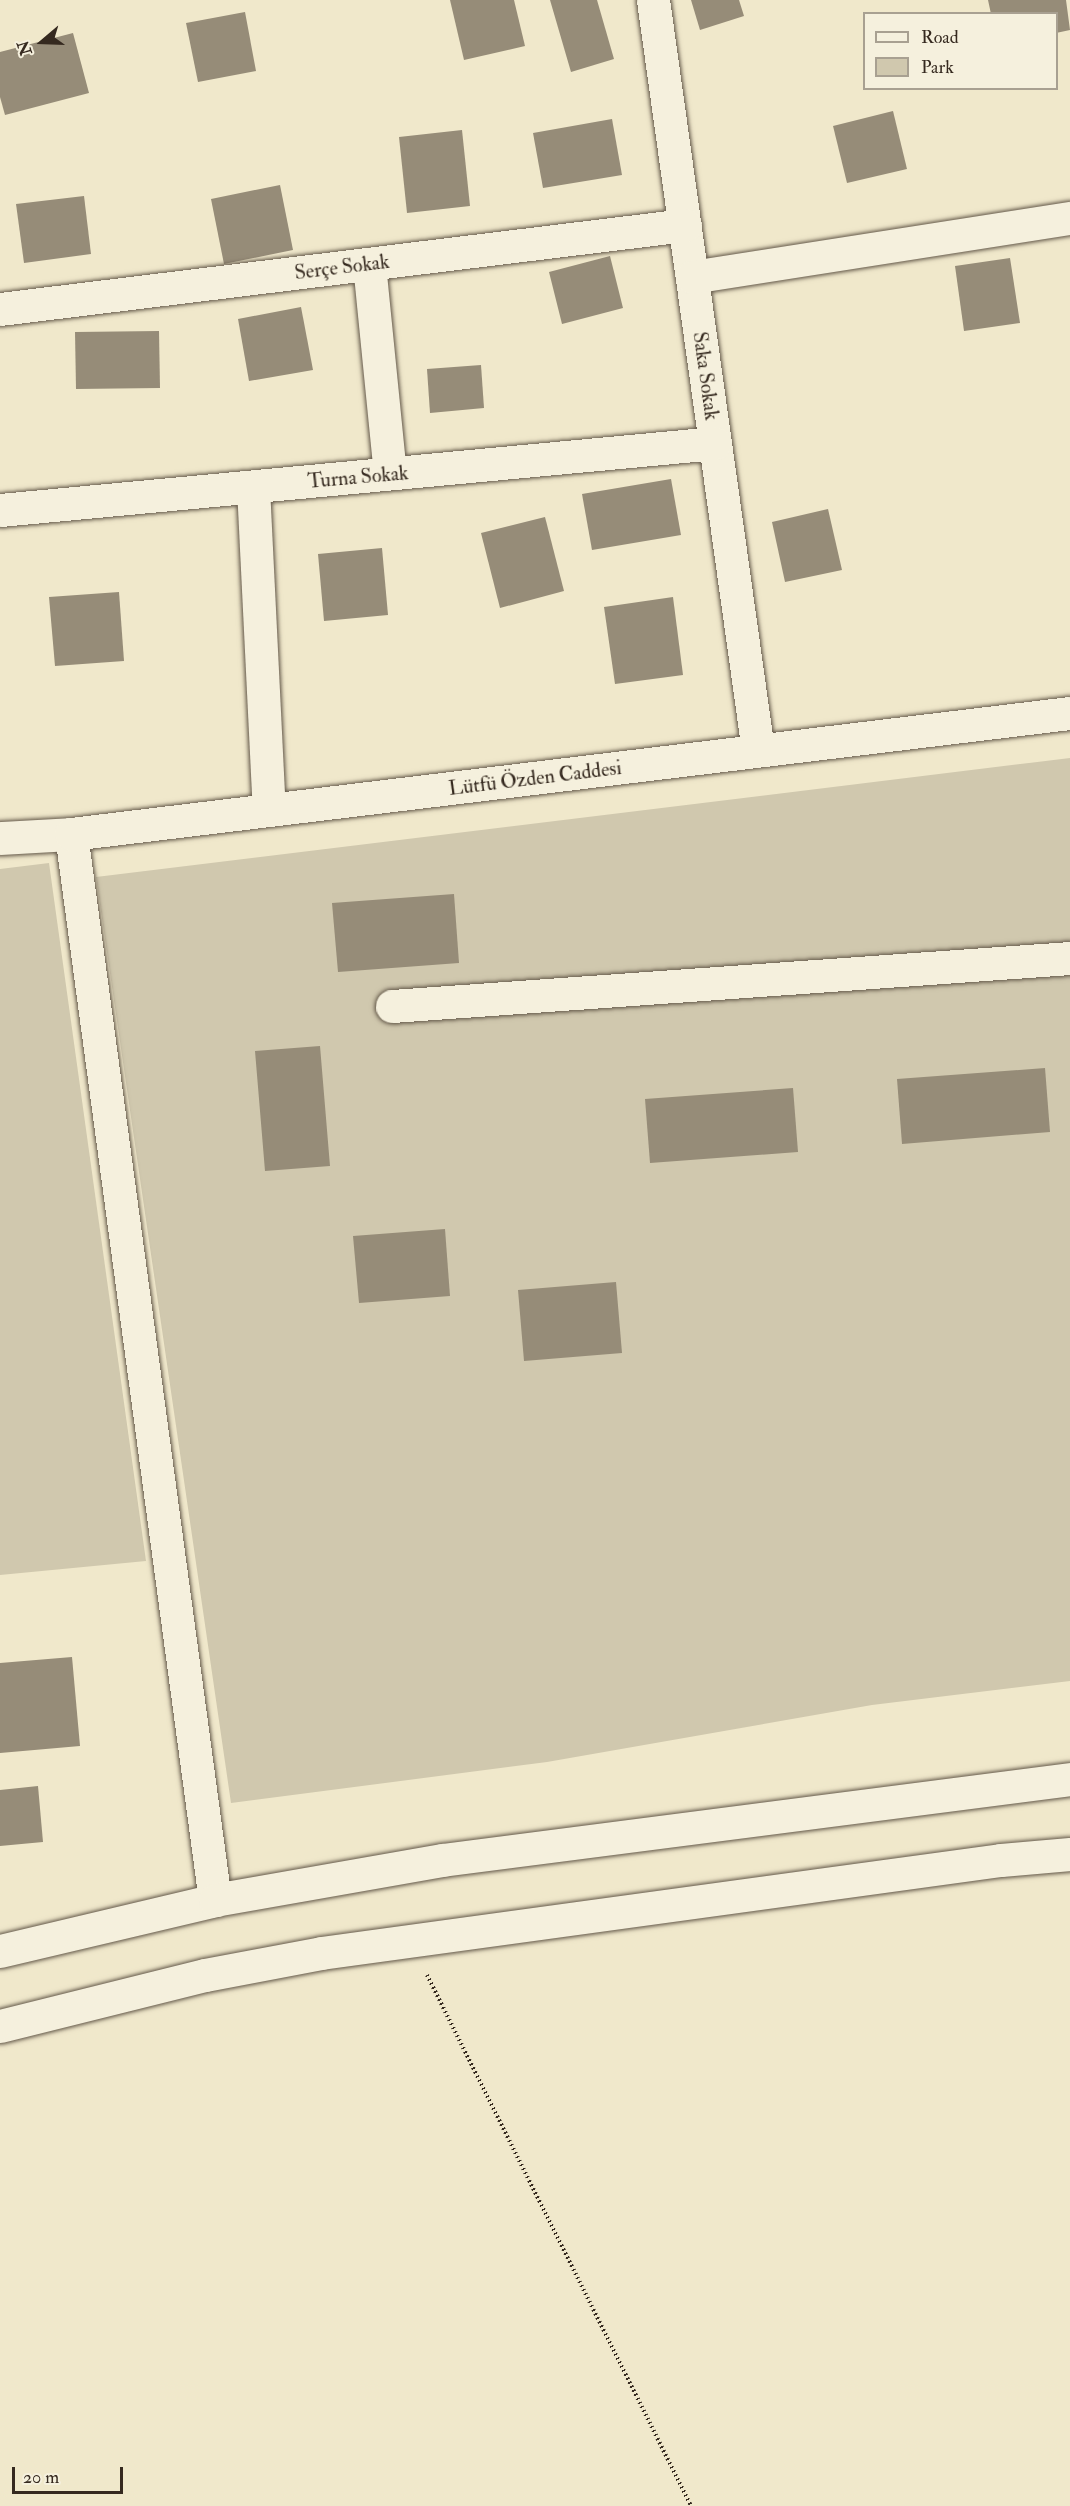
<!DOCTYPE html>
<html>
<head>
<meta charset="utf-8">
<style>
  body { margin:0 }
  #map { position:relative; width:1070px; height:2506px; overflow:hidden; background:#f0e8cb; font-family:"IM FELL Double Pica",serif }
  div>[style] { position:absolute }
  .green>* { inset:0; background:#d0c8ae }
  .building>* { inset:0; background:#968c78 }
  .path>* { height:4px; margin-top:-2px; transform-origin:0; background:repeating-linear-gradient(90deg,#35291f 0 1.5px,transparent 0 4.5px) }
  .roads { filter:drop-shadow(0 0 2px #64594a) drop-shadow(0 0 2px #64594a) }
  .minor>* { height:33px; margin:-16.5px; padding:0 16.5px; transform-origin:16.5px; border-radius:16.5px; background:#f5f0dd }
  .secondary>* { height:33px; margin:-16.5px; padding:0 16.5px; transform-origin:16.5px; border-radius:16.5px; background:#f5f0dd }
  span { translate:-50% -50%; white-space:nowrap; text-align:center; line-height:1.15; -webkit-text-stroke:4.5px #f5f0dd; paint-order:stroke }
  .street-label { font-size:20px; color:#35291f }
  .legend { position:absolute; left:863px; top:12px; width:195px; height:78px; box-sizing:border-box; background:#f5f0dd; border:2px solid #a8a091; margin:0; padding:8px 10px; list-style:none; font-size:18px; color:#35291f }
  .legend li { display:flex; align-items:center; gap:12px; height:30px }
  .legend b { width:30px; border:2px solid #a8a091 }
  .north { position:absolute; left:12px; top:12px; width:60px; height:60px; -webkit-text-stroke:4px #f5f0dd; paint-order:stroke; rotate:251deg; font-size:16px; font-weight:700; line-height:24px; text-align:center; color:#35291f }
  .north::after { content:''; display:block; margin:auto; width:21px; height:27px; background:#35291f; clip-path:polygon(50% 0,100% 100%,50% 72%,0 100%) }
  .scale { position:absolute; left:12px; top:2467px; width:111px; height:27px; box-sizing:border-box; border:3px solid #35291f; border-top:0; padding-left:8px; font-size:18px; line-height:21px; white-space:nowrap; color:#35291f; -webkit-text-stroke:4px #f5f0dd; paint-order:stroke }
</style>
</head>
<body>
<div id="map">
  <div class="green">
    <i style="clip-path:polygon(1070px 758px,1070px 1681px,872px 1705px,547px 1762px,231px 1803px,96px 877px)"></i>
    <i style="clip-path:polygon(49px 863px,146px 1561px,0 1575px,0 869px)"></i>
  </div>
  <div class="building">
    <i style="clip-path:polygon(450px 0,514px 0,525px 46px,464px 60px)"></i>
    <i style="clip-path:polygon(550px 0,597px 0,614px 59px,571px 72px)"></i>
    <i style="clip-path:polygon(691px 0,739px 0,744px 16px,700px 30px)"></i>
    <i style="clip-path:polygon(988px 0,1066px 0,1070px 30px,1056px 33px,1056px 14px,991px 14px)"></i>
    <i style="clip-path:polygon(245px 12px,256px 71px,198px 82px,186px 23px)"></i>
    <i style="clip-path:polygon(73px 33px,89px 93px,5px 115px,0 97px,0 52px)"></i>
    <i style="clip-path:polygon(893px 111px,907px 169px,847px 183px,833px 126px)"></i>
    <i style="clip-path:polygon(612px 119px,622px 175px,543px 188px,533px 133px)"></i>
    <i style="clip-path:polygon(462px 130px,470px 206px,407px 213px,399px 137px)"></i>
    <i style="clip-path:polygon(280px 185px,293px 250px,224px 264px,211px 199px)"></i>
    <i style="clip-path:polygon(84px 196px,91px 254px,24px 263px,16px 204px)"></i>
    <i style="clip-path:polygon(610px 256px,623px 308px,562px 324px,549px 272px)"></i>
    <i style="clip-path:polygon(1010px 258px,1020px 323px,964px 331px,955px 266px)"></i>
    <i style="clip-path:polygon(301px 307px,313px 370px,249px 381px,238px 319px)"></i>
    <i style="clip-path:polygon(159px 331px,160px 388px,76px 389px,75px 332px)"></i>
    <i style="clip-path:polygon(481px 365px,484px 408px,430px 413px,427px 369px)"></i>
    <i style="clip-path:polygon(671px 479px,681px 535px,592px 550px,582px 494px)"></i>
    <i style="clip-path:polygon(828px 509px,842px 570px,785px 582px,772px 522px)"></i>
    <i style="clip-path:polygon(545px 517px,564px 591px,500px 608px,481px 533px)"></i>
    <i style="clip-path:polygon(382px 548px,388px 615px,324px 621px,318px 554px)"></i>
    <i style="clip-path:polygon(119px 592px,124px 661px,55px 666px,49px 597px)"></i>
    <i style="clip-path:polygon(673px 597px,683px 675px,615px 684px,604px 607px)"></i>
    <i style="clip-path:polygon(454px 894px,459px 963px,338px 972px,332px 903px)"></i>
    <i style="clip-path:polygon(320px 1046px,330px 1166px,265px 1171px,255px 1051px)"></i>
    <i style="clip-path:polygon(1045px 1068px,1050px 1132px,902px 1144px,897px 1079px)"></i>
    <i style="clip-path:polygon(793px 1088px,798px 1152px,650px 1163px,645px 1099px)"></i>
    <i style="clip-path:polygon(445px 1229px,450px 1296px,359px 1303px,353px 1236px)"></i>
    <i style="clip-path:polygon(616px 1282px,622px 1353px,524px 1361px,518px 1290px)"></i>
    <i style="clip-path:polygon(72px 1657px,80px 1746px,0 1753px,0 1663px)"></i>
    <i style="clip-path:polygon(38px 1786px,43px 1842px,0 1846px,0 1790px)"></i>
  </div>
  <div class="path">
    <i style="left:427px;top:1975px;width:593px;rotate:63.56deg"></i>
  </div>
  <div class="roads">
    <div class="minor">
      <i style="left:653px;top:0;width:758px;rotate:82.04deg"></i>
      <i style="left:369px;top:264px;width:210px;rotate:84.3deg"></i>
      <i style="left:692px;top:277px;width:383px;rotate:-8.9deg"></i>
      <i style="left:0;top:309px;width:690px;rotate:-6.99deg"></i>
      <i style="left:253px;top:487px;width:322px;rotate:87.2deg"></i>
      <i style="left:0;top:510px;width:718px;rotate:-5.35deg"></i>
      <i style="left:71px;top:834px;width:1076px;rotate:82.31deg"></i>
      <i style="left:0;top:838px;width:71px;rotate:-3.2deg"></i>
      <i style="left:71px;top:834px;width:1006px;rotate:-6.91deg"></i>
      <i style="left:392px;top:1006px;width:680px;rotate:-4.05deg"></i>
    </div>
    <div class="secondary">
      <i style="left:0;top:1951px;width:221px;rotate:-13.3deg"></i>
      <i style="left:215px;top:1900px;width:230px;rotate:-10deg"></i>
      <i style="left:442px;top:1860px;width:633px;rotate:-7.35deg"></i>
      <i style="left:0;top:2026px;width:211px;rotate:-14deg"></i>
      <i style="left:205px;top:1975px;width:118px;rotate:-10.7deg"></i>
      <i style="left:321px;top:1953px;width:686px;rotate:-7.79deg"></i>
      <i style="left:1001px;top:1860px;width:69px;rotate:-5deg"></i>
    </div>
  </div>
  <div class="street-label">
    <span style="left:342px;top:267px;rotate:-7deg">Serçe Sokak</span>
    <span style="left:706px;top:376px;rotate:82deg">Saka Sokak</span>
    <span style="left:358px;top:477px;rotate:-5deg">Turna Sokak</span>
    <span style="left:535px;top:778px;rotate:-7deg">Lütfü Özden Caddesi</span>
  </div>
  <ul class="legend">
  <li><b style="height:8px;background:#f5f0dd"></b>Road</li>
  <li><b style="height:16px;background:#d0c8ae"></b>Park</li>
  </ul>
  <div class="north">N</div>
  <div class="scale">20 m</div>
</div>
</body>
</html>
